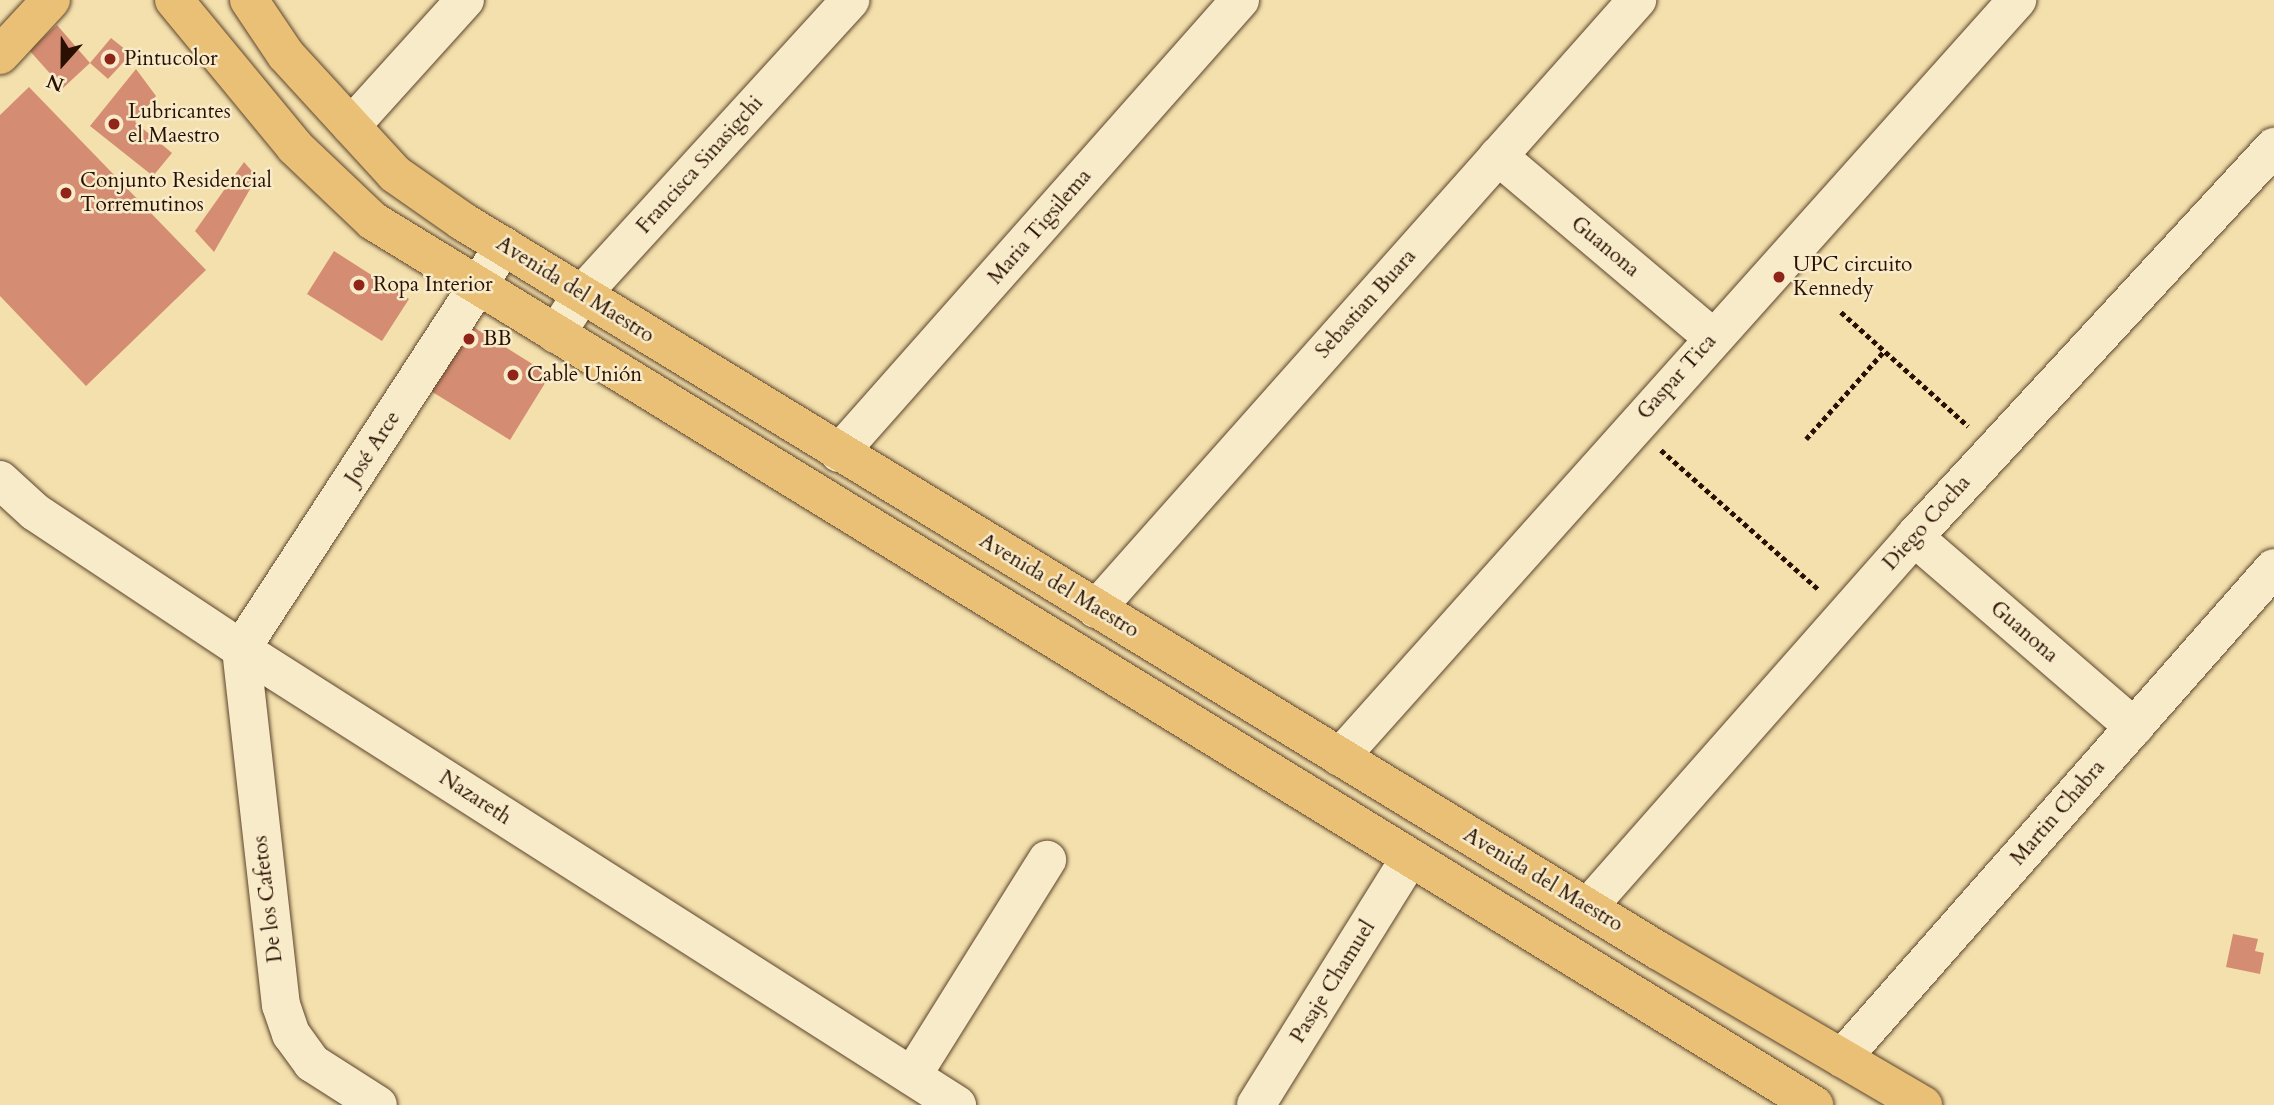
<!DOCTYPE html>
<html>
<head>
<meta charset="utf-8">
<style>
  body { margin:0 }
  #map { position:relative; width:2274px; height:1105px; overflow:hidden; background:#f4e0ad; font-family:Cardo,serif }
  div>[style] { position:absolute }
  .building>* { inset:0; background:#d48d72 }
  .path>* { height:4.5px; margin-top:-2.25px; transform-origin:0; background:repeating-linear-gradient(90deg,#2a1000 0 5px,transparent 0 8.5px) }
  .roads { filter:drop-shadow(0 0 2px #5c442b) drop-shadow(0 0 2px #5c442b) }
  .minor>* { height:38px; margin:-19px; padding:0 19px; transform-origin:19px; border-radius:19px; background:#f8ebca }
  .major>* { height:38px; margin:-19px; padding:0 19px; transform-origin:19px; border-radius:19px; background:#eac076 }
  .dots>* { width:19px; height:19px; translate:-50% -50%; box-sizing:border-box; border:4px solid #f8ebca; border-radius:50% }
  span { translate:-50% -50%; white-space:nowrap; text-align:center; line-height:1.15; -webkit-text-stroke:5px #f8ebca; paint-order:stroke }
  .poi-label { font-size:21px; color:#2a1000 }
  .left { translate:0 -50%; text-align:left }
  .street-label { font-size:21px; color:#2a1000 }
  .north { position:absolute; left:28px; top:28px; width:70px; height:70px; -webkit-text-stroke:5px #f8ebca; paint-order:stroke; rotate:201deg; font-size:19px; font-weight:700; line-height:28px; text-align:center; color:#2a1000 }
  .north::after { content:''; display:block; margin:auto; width:24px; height:32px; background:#2a1000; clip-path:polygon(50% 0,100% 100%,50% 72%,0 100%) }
</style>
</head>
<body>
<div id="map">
  <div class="building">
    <i style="clip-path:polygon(57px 25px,90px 63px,63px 88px,29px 50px)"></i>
    <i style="clip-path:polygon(111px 38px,131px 54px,108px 79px,90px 63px)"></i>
    <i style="clip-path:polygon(136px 69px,156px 96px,135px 122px,172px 153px,153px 176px,90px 126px)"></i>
    <i style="clip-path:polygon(29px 87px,206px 270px,86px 386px,0 296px,0 115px)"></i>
    <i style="clip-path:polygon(244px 162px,257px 177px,214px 252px,195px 231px)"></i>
    <i style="clip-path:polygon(334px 251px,409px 299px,382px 341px,307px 294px)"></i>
    <i style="clip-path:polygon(467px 323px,550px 375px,510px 440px,426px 388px)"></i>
    <i style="clip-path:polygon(2233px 934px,2258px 939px,2255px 951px,2264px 953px,2260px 974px,2226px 967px)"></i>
  </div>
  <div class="path">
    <i style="left:1841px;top:312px;width:171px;rotate:41.9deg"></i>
    <i style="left:1806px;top:439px;width:118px;rotate:-48.4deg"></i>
    <i style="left:1661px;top:450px;width:211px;rotate:41.5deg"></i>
  </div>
  <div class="roads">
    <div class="minor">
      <i style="left:351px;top:126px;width:170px;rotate:-47.9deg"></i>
      <i style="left:1498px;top:156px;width:280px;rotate:40.2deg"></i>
      <i style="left:556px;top:334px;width:48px;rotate:-57deg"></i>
      <i style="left:582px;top:294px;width:398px;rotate:-47.6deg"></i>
      <i style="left:839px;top:453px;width:605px;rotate:-48.48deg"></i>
      <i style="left:0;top:480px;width:47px;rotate:42.4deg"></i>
      <i style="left:35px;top:512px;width:247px;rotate:33.6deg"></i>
      <i style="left:241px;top:649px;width:849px;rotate:32.49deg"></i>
      <i style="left:1914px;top:537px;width:291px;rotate:40.8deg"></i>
      <i style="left:1096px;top:609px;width:815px;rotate:-48.38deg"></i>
      <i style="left:241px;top:649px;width:358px;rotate:83.6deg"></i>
      <i style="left:281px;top:1005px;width:31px;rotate:71deg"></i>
      <i style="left:291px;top:1034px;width:36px;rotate:54deg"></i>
      <i style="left:312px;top:1063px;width:78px;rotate:32.5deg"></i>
      <i style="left:241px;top:649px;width:481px;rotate:-56.9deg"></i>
      <i style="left:1340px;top:757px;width:1016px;rotate:-48.19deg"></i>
      <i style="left:1588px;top:907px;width:493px;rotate:-48.6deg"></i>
      <i style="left:1914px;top:537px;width:531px;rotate:-47.29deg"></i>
      <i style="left:1842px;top:1058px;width:653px;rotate:-48.6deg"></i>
      <i style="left:912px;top:1076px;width:255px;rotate:-58deg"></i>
      <i style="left:1256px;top:1105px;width:290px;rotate:-58.1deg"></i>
    </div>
    <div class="major">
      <i style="left:174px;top:0;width:190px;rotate:50.5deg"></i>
      <i style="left:295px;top:147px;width:108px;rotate:43.5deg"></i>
      <i style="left:373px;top:221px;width:1691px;rotate:31.53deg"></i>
      <i style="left:249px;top:0;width:66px;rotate:56.1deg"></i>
      <i style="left:286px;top:55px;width:161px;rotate:47.5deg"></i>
      <i style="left:395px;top:174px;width:82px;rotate:35deg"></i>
      <i style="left:462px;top:221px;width:1402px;rotate:31.38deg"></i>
      <i style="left:1659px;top:951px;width:306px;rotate:30.3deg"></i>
      <i style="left:0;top:55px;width:75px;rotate:-47.2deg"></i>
    </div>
  </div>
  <div class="dots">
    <i style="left:110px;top:59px;background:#8f2418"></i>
    <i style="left:114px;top:124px;background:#8f2418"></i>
    <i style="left:66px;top:193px;background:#8f2418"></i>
    <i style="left:1779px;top:277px;background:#8f2418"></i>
    <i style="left:359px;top:285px;background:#8f2418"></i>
    <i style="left:469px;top:339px;background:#8f2418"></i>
    <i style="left:513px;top:375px;background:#8f2418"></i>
  </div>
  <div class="poi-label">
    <span class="left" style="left:124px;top:59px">Pintucolor</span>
    <span class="left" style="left:128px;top:124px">Lubricantes<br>el Maestro</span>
    <span class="left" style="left:80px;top:193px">Conjunto Residencial<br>Torremutinos</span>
    <span class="left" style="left:1793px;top:277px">UPC circuito<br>Kennedy</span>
    <span class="left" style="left:373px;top:285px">Ropa Interior</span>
    <span class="left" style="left:483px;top:339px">BB</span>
    <span class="left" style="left:527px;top:375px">Cable Unión</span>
  </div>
  <div class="street-label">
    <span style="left:700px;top:165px;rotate:-48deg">Francisca Sinasigchi</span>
    <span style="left:1040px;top:227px;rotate:-49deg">Maria Tigsilema</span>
    <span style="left:1605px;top:247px;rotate:40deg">Guanona</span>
    <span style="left:575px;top:290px;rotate:32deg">Avenida del Maestro</span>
    <span style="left:1366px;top:304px;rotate:-48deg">Sebastian Buara</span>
    <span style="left:1677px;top:377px;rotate:-48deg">Gaspar Tica</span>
    <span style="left:373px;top:448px;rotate:-57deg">José Arce</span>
    <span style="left:1927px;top:523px;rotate:-48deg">Diego Cocha</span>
    <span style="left:1059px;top:586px;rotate:31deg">Avenida del Maestro</span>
    <span style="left:2024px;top:632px;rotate:41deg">Guanona</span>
    <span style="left:475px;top:798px;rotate:33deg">Nazareth</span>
    <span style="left:2058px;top:813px;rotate:-49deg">Martin Chabra</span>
    <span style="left:1543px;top:880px;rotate:31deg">Avenida del Maestro</span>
    <span style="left:268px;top:899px;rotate:-97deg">De los Cafetos</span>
    <span style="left:1333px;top:982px;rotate:-58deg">Pasaje Chamuel</span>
  </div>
  <div class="north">N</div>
</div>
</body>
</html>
